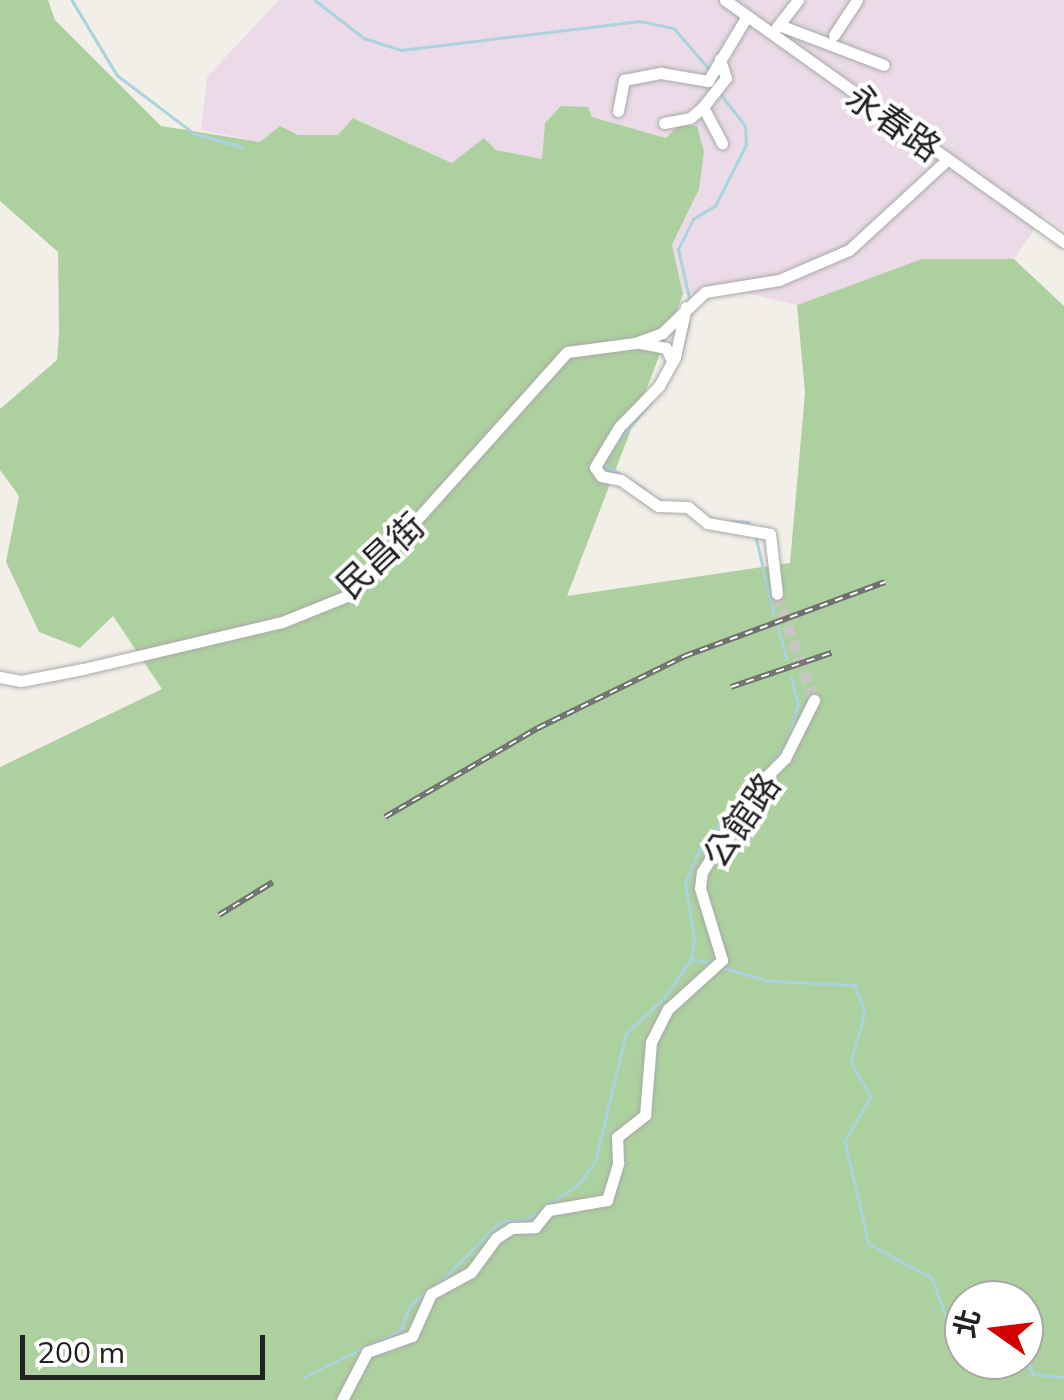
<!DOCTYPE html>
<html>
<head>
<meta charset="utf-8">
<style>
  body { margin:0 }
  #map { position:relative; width:1064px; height:1400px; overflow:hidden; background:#f2efe9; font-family:Mulish,"Noto Sans TC",sans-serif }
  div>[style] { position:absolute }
  .industrial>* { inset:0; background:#ebdbe8 }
  .forest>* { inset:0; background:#add19e }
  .stream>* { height:2.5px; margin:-1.25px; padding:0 1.25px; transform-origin:1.25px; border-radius:1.25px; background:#aad3df }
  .minor-tunnel>* { height:11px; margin-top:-5.5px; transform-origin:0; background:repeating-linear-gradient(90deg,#c8c6c1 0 11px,transparent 0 16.5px) }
  .roads { filter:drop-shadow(0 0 2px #a9a9a9) drop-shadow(0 0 2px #a9a9a9) }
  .minor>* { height:11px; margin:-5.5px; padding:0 5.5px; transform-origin:5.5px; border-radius:5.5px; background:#fff }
  .rail>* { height:6px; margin-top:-3px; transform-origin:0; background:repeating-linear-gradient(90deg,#fff 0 8px,#707070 0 16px); box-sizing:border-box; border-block:2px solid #707070 }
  span { translate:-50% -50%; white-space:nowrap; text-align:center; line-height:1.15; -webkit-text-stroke:8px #fff; paint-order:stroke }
  .street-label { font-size:35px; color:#222 }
  .north { position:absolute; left:944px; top:1280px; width:100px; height:100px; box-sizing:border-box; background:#fff; border:2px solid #a7a7a7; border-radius:50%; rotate:284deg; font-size:28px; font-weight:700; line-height:40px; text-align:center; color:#222 }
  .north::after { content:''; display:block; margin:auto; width:35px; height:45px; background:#d40000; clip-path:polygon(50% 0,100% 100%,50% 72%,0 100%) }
  .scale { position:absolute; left:20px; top:1335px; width:245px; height:45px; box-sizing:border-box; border:5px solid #222; border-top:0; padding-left:12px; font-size:30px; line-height:35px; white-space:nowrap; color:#222; -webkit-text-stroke:8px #fff; paint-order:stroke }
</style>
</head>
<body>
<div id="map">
  <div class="industrial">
    <i style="clip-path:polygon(279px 0,1064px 0,1064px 230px,1044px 215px,1014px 259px,922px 259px,797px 305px,742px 292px,683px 294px,672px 245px,687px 215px,666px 138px,592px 117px,545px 123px,543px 159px,495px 150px,452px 163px,354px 118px,339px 135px,297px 135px,280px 127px,260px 142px,201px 130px,207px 77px)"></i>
  </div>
  <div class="forest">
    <i style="clip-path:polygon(evenodd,0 0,48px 0,55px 20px,161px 126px,260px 142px,280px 126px,298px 135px,338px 135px,353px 118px,452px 163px,484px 138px,496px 150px,542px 159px,545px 123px,561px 106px,588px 107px,592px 117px,666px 138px,679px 125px,697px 126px,704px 152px,699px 189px,672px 245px,683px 294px,567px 596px,790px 563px,805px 393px,797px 305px,922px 259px,1014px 259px,1064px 306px,1064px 1400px,0 1400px,0 767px,162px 689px,113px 616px,80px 648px,39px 632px,6px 562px,19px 496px,0 470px,0 409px,57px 360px,59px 333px,58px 252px,0 201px,0 0,964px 1300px,1024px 1300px,1024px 1360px,964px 1360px,964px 1300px)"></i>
  </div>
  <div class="stream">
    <i style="left:72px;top:0;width:87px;rotate:59deg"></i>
    <i style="left:117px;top:75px;width:98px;rotate:37.1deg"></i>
    <i style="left:195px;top:134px;width:50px;rotate:15.2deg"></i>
    <i style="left:315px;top:0;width:62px;rotate:37.8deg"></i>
    <i style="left:364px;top:38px;width:39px;rotate:18deg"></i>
    <i style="left:401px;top:50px;width:241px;rotate:-6.9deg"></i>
    <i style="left:640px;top:21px;width:35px;rotate:12deg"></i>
    <i style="left:674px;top:28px;width:55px;rotate:49.4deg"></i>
    <i style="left:689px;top:298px;width:50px;rotate:-102.7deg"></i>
    <i style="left:678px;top:249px;width:34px;rotate:-63deg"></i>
    <i style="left:693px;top:219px;width:26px;rotate:-31deg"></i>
    <i style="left:715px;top:206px;width:68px;rotate:-63.1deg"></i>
    <i style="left:746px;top:145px;width:19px;rotate:-93deg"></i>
    <i style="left:745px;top:126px;width:39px;rotate:-128deg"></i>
    <i style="left:680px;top:358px;width:36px;rotate:-77deg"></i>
    <i style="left:617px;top:442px;width:52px;rotate:-49.6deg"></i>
    <i style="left:602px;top:463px;width:49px;rotate:31.8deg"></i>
    <i style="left:731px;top:521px;width:18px;rotate:3deg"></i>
    <i style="left:756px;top:537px;width:79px;rotate:76.8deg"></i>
    <i style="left:778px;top:627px;width:33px;rotate:74deg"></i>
    <i style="left:788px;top:740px;width:37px;rotate:-74deg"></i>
    <i style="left:798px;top:704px;width:28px;rotate:-105deg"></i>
    <i style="left:771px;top:764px;width:21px;rotate:-53deg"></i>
    <i style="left:711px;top:964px;width:21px;rotate:-166deg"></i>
    <i style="left:691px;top:959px;width:21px;rotate:-82deg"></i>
    <i style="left:694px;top:938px;width:55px;rotate:-99.5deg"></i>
    <i style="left:685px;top:884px;width:38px;rotate:-67deg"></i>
    <i style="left:700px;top:849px;width:62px;rotate:-50.2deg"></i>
    <i style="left:723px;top:968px;width:49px;rotate:15.5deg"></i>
    <i style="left:770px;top:981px;width:85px;rotate:2.7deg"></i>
    <i style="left:855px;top:985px;width:30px;rotate:70deg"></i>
    <i style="left:865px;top:1013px;width:51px;rotate:105.9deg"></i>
    <i style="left:851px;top:1062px;width:40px;rotate:60.3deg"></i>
    <i style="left:871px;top:1097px;width:51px;rotate:120.6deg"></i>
    <i style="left:845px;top:1141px;width:106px;rotate:76.9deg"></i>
    <i style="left:869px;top:1244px;width:72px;rotate:28.4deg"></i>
    <i style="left:932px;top:1278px;width:49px;rotate:69.7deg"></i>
    <i style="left:949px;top:1324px;width:16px;rotate:15deg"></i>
    <i style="left:438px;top:1284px;width:88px;rotate:-45deg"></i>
    <i style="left:500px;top:1222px;width:27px;rotate:-6deg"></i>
    <i style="left:527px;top:1219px;width:63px;rotate:-33.9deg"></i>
    <i style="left:579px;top:1184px;width:27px;rotate:-54deg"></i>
    <i style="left:595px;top:1162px;width:133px;rotate:-76.5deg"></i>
    <i style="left:626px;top:1033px;width:50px;rotate:-42.6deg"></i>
    <i style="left:663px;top:999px;width:49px;rotate:-55deg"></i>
    <i style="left:1024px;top:1349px;width:27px;rotate:70deg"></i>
    <i style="left:1033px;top:1374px;width:31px;rotate:6deg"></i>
    <i style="left:304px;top:1377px;width:108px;rotate:-25.9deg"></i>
    <i style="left:401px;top:1330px;width:27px;rotate:-70deg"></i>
    <i style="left:410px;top:1305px;width:23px;rotate:-38deg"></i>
  </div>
  <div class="minor-tunnel">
    <i style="left:777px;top:594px;width:112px;rotate:70.8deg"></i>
  </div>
  <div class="roads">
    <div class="minor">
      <i style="left:725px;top:0;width:417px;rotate:35.5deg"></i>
      <i style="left:779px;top:25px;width:112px;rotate:20.9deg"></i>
      <i style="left:777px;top:27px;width:34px;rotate:-52deg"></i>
      <i style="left:834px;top:35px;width:42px;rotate:-56.7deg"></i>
      <i style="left:703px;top:107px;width:41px;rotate:62.2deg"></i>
      <i style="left:618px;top:111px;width:32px;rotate:-79deg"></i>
      <i style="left:624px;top:80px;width:38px;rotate:-11deg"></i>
      <i style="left:661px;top:73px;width:48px;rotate:9.7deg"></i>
      <i style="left:708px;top:81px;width:76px;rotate:-59deg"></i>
      <i style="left:664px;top:123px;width:26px;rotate:-11deg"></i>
      <i style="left:690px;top:118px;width:17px;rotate:-40deg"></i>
      <i style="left:703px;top:107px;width:37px;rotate:-52deg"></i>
      <i style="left:726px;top:78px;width:20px;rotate:-108deg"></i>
      <i style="left:686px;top:307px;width:51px;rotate:102.4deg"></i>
      <i style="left:675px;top:357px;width:33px;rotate:119deg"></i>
      <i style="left:659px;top:386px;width:57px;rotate:134.3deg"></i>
      <i style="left:619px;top:427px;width:47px;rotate:121deg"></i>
      <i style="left:595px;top:467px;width:11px;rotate:56deg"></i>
      <i style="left:601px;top:476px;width:20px;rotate:11deg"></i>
      <i style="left:621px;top:480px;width:45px;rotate:35.1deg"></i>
      <i style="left:658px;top:506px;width:30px;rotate:2deg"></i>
      <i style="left:688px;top:507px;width:25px;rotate:40deg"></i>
      <i style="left:707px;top:523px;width:64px;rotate:9.9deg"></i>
      <i style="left:770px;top:534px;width:60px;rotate:83.3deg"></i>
      <i style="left:640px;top:343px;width:26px;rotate:11deg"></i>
      <i style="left:666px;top:348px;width:14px;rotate:65deg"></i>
      <i style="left:0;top:677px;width:21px;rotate:11deg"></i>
      <i style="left:21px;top:681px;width:63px;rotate:-11deg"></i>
      <i style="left:83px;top:669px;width:204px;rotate:-13.3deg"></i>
      <i style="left:282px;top:622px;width:72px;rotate:-21.9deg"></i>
      <i style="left:349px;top:595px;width:326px;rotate:-48.1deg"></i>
      <i style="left:567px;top:352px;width:69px;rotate:-7.5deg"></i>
      <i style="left:635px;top:343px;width:29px;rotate:-20deg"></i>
      <i style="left:662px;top:333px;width:59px;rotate:-43.6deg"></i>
      <i style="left:705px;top:292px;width:75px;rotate:-9.2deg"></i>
      <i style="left:779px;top:280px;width:76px;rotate:-23.2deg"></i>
      <i style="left:849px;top:250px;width:133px;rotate:-42.6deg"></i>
      <i style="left:342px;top:1400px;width:54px;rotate:-62.5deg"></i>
      <i style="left:367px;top:1352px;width:48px;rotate:-19.6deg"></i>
      <i style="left:412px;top:1336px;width:46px;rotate:-65.7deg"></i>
      <i style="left:431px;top:1294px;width:46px;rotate:-28.8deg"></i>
      <i style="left:471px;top:1272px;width:42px;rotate:-53.7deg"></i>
      <i style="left:496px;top:1238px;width:19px;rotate:-32deg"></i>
      <i style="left:512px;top:1228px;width:23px;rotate:-2deg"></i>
      <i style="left:535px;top:1227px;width:22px;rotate:-51deg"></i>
      <i style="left:549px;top:1210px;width:59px;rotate:-9.8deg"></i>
      <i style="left:607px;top:1200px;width:39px;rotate:-73deg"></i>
      <i style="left:618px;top:1163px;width:26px;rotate:-92deg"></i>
      <i style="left:617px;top:1137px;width:36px;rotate:-38deg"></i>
      <i style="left:645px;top:1115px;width:73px;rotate:-85.3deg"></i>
      <i style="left:651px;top:1042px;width:37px;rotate:-63deg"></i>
      <i style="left:668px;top:1009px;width:73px;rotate:-42.2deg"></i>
      <i style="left:722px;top:960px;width:75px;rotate:-107deg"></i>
      <i style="left:700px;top:888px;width:16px;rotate:-83deg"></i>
      <i style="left:702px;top:872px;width:101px;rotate:-57.6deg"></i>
      <i style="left:756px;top:787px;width:41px;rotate:-45deg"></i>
      <i style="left:785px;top:758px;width:65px;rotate:-63.4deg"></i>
    </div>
  </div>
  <div class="rail">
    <i style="left:731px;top:687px;width:106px;rotate:-18.8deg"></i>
    <i style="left:385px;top:817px;width:177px;rotate:-30.2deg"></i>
    <i style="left:538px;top:728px;width:164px;rotate:-26.1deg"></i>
    <i style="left:685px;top:656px;width:213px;rotate:-20.3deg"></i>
    <i style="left:219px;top:915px;width:63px;rotate:-31.4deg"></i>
  </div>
  <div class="street-label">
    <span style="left:894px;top:122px;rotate:35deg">永春路</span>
    <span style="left:380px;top:555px;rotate:-43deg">民昌街</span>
    <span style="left:741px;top:820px;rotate:-55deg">公館路</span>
  </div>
  <div class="north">北</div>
  <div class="scale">200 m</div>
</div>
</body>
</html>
